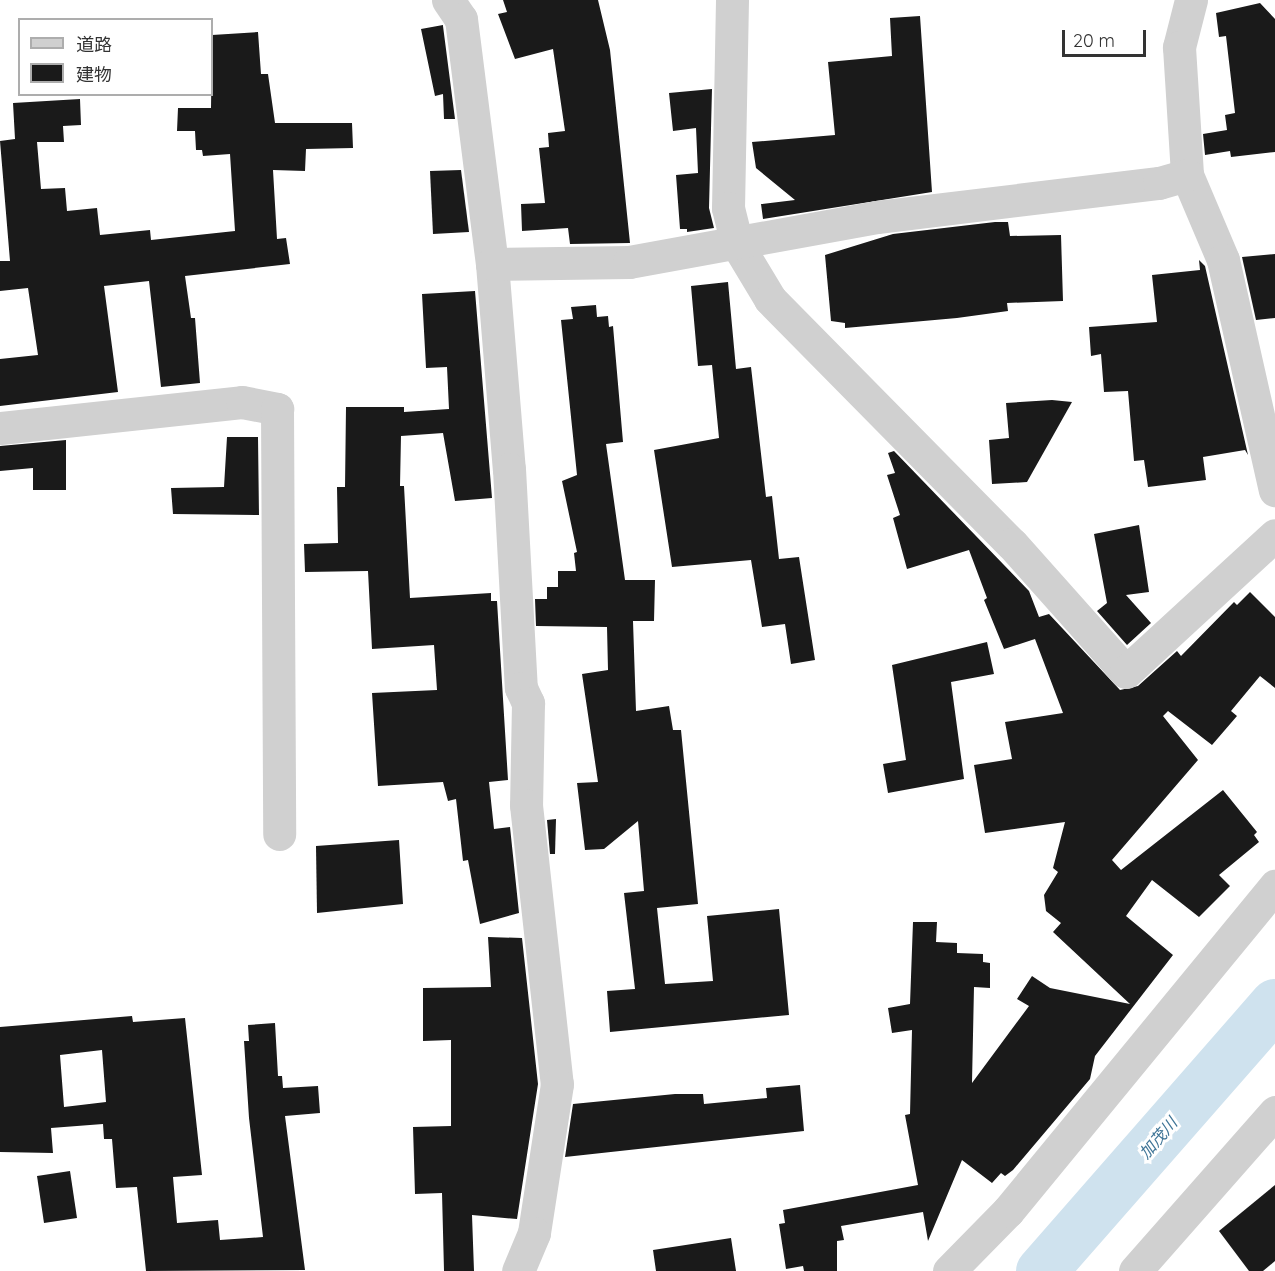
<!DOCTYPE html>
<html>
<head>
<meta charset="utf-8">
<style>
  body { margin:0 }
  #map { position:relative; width:1275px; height:1271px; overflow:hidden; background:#fff; font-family:Quicksand,"Noto Sans JP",sans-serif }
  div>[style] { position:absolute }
  .river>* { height:51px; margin:-25.5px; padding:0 25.5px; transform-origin:25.5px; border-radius:25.5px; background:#cfe2ee }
  .building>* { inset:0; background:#1a1a1a }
  .minor>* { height:33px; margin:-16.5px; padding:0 16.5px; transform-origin:16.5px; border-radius:16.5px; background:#d0d0d0 }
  span { translate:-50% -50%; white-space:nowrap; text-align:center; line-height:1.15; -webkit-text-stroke:6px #fff; paint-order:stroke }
  .water-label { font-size:16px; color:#3f7597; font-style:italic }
  .legend { position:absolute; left:18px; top:18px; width:195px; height:78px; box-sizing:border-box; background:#fff; border:2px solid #adadad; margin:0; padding:8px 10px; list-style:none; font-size:18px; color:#333 }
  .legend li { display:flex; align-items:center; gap:12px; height:30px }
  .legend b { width:30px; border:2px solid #adadad }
  .scale { position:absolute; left:1062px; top:30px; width:84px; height:27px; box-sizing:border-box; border:3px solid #333; border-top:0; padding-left:8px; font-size:18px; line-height:21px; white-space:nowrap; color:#333; -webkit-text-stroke:4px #fff; paint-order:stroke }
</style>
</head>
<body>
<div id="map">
  <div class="river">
    <i style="left:1041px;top:1271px;width:355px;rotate:-48.8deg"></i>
  </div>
  <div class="building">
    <i style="clip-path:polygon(503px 0,598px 0,610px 50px,630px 243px,570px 244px,568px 228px,522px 231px,521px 204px,545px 203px,539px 148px,549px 147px,548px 133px,565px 131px,553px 49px,515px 59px,498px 14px,507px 12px)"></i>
    <i style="clip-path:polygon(1260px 3px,1275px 19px,1275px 152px,1231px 157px,1230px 151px,1205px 155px,1203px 134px,1227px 130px,1225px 115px,1235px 113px,1226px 36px,1219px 37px,1216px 13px)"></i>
    <i style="clip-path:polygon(920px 16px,932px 192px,763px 219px,761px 204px,795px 200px,756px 168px,752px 142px,835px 135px,828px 62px,892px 56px,890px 18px)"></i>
    <i style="clip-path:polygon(443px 25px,443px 26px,455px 119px,444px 119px,443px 94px,435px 96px,421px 29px)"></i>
    <i style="clip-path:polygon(258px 32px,261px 74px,268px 74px,275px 123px,352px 123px,353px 148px,306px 149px,305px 171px,273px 170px,277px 239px,286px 238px,290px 264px,185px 276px,191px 318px,195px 318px,200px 383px,161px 387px,149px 281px,104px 286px,118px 392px,0 406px,0 359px,38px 355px,28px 288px,0 291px,0 261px,10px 261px,0 141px,15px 139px,13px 103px,80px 99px,81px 125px,63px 126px,64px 142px,37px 142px,41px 189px,65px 188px,67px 211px,97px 208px,100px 235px,150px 230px,151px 240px,235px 231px,230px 154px,203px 156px,202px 150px,196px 150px,195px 131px,177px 131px,178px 108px,211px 108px,212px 35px)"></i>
    <i style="clip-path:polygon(712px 89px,709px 208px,714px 228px,687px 232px,687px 229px,680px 229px,676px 175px,698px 173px,696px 128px,673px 131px,669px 93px)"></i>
    <i style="clip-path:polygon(461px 170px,469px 232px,433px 234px,430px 171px)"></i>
    <i style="clip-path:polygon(995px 222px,1008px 222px,1010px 236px,1061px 235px,1063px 301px,1007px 303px,1008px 311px,957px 318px,845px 328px,845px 323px,831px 321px,825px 255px,893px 234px)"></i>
    <i style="clip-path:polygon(1275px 254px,1275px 318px,1256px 320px,1242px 257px)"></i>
    <i style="clip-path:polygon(1199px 260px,1205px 266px,1248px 455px,1245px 450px,1203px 457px,1206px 480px,1148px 487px,1144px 460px,1134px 461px,1128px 391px,1104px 392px,1101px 354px,1091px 356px,1089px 327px,1157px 322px,1152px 275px,1200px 270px)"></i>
    <i style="clip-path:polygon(728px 282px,736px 369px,751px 367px,766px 497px,772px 496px,779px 559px,799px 557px,815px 660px,791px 664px,785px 624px,762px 627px,751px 560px,672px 567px,654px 450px,719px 438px,712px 365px,698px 366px,691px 286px)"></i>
    <i style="clip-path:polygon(475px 291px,492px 498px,455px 501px,443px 433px,401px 436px,400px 486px,404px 486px,410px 598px,491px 593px,491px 601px,497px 601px,508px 780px,489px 782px,494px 829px,510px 827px,519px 913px,480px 924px,468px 860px,463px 861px,456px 799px,448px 801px,443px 782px,378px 786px,372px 693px,437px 690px,434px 645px,372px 649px,368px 571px,305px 572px,304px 544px,338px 543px,337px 487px,345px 487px,346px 407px,404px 407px,404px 412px,449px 409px,447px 367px,426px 368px,422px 294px)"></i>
    <i style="clip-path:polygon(596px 305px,597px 317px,608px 316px,609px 327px,613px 326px,623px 442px,606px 444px,625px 580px,655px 580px,654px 621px,633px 621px,636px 711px,669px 706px,673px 730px,681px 730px,694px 863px,698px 904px,657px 908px,665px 984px,713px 981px,707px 916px,779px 909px,789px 1015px,610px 1032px,607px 991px,635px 989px,624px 893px,644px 891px,638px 821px,604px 849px,585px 850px,577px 783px,598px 782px,582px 674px,608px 670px,607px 627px,536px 626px,535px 599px,547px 599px,547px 587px,558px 587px,558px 571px,576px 571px,574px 553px,577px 552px,562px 481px,577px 475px,561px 320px,573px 319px,571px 307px)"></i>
    <i style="clip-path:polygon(1052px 400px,1072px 402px,1027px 482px,992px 484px,989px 440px,1009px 438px,1006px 403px)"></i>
    <i style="clip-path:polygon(227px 437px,258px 437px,259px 515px,173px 514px,171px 488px,224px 487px)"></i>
    <i style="clip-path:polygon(66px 440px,66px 490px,33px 490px,33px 468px,0 471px,0 446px)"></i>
    <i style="clip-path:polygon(894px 451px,1029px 591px,1039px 617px,1049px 614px,1120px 690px,1138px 686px,1177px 651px,1181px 656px,1234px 602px,1237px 605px,1250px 592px,1275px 617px,1275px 688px,1260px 676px,1231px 711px,1237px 716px,1212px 745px,1168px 711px,1163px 716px,1198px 760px,1112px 860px,1121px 870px,1223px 790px,1257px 832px,1254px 835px,1259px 842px,1219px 875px,1230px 886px,1199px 917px,1152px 880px,1126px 916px,1173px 955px,1095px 1056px,1090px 1079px,1013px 1170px,1005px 1176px,1001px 1173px,992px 1183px,962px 1160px,928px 1241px,923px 1212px,841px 1226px,844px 1240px,837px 1241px,837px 1271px,804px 1271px,803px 1266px,786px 1269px,779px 1224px,785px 1223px,783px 1210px,918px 1185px,905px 1115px,910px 1114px,912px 1030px,892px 1033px,888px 1008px,910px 1004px,913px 922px,937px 922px,936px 942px,957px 943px,957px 953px,983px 954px,983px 962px,990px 963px,990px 988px,974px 987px,972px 1083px,1029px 1006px,1017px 999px,1032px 976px,1050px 988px,1130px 1004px,1053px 932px,1061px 923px,1046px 911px,1044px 895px,1058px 872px,1053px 868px,1065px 822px,985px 833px,974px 765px,1012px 759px,1005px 722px,1063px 713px,1035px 639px,1004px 649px,984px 600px,987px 598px,969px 550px,907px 569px,893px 518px,900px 515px,887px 475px,895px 473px,888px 453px)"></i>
    <i style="clip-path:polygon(1139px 525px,1149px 592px,1126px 595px,1151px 623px,1127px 645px,1097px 611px,1107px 603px,1094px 534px)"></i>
    <i style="clip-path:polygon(987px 642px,994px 674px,951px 682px,964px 779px,888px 793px,883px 764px,906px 760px,892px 665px)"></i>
    <i style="clip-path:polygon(556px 819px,555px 854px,550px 854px,547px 820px)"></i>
    <i style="clip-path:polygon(399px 840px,403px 904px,317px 913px,316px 846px)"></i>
    <i style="clip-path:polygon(488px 937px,522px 938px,538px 1084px,517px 1219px,472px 1215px,474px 1271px,444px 1271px,442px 1193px,415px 1194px,413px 1127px,451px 1126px,451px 1040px,423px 1041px,423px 988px,491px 987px)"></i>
    <i style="clip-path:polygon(evenodd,132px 1016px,133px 1022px,185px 1018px,202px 1175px,173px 1177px,177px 1223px,218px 1220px,220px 1240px,263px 1237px,249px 1118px,244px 1041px,249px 1041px,248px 1025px,275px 1023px,278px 1076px,282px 1076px,283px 1088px,318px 1086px,320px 1113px,285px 1116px,305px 1270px,146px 1271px,137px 1187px,116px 1188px,112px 1139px,104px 1139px,103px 1124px,51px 1128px,53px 1153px,0 1152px,0 1027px,132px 1016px,102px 1050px,106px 1102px,64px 1107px,60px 1055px,102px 1050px)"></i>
    <i style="clip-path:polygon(800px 1085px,804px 1131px,565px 1157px,573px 1104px,675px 1094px,703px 1094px,704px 1104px,767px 1098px,766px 1088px)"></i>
    <i style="clip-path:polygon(70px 1171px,77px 1218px,44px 1223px,37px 1176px)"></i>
    <i style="clip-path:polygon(1275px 1185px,1275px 1261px,1263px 1271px,1249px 1271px,1219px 1231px)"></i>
    <i style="clip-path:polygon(731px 1238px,736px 1271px,656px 1271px,653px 1250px)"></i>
  </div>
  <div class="minor">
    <i style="left:448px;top:0;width:23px;rotate:56deg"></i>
    <i style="left:461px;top:19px;width:247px;rotate:82.8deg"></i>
    <i style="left:492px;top:264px;width:206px;rotate:85.3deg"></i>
    <i style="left:509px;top:469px;width:219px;rotate:86.9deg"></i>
    <i style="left:521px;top:688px;width:17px;rotate:65deg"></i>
    <i style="left:528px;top:703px;width:102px;rotate:91.1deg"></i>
    <i style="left:526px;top:805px;width:281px;rotate:83.7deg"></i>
    <i style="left:557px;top:1084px;width:151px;rotate:98.8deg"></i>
    <i style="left:534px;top:1233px;width:41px;rotate:112.8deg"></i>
    <i style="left:732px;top:0;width:208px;rotate:91.1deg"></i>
    <i style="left:728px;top:208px;width:37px;rotate:76deg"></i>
    <i style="left:737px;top:244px;width:64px;rotate:59deg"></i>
    <i style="left:770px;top:299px;width:344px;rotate:45.4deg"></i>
    <i style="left:1012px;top:544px;width:171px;rotate:48.3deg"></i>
    <i style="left:1126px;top:672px;width:202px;rotate:-42.6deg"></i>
    <i style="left:1191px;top:0;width:49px;rotate:104.3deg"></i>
    <i style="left:1179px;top:47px;width:128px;rotate:86.4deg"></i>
    <i style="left:1187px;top:175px;width:92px;rotate:67deg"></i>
    <i style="left:1223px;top:260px;width:236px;rotate:77.3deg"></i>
    <i style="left:492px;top:264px;width:137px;rotate:-0.8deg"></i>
    <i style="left:629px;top:262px;width:252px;rotate:-10.3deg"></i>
    <i style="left:877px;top:217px;width:284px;rotate:-6.9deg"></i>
    <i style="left:1159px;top:183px;width:29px;rotate:-16deg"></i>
    <i style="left:0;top:428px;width:243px;rotate:-6.1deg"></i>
    <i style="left:242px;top:402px;width:36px;rotate:11deg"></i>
    <i style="left:277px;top:409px;width:425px;rotate:89.7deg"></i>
    <i style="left:949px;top:1271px;width:84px;rotate:-45.5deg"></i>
    <i style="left:1008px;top:1211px;width:421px;rotate:-50.6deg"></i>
    <i style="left:1135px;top:1271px;width:212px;rotate:-48.6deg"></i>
  </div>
  <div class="water-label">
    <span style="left:1158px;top:1138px;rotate:-49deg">加茂川</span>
  </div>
  <ul class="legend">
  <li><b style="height:8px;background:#d0d0d0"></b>道路</li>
  <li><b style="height:16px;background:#1a1a1a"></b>建物</li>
  </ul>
  <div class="scale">20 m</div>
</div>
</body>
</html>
